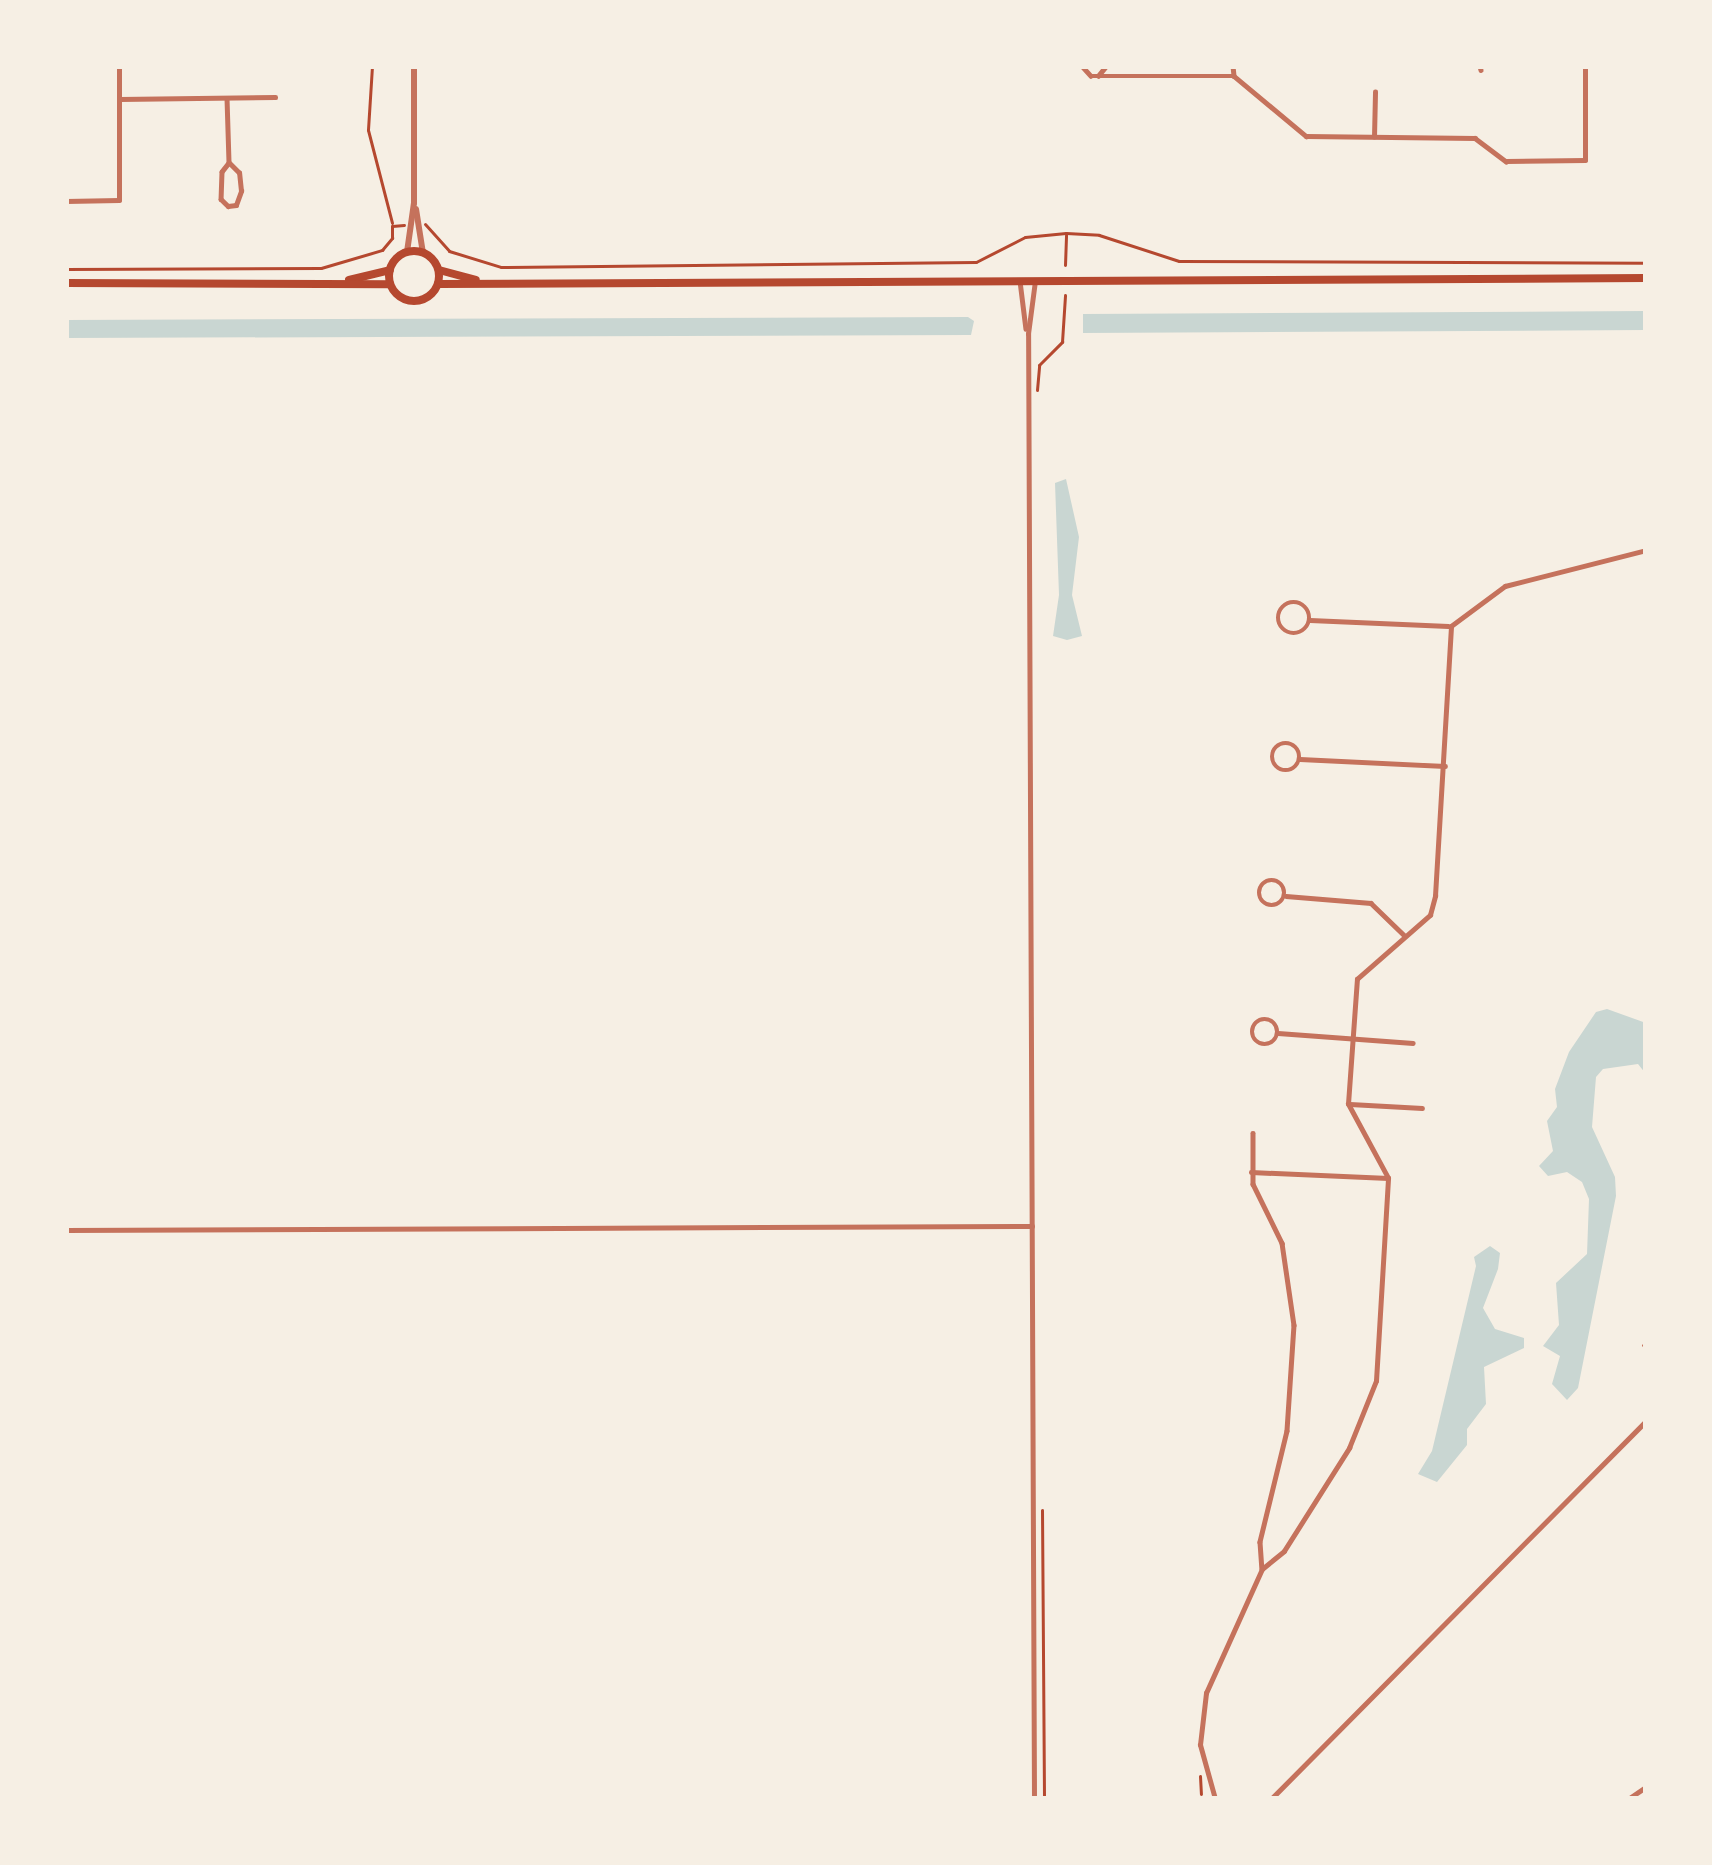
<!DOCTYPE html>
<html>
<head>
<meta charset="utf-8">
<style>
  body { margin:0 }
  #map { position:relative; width:1712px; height:1865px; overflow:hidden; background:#f6efe4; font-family:"Exo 2",sans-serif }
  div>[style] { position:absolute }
  .water>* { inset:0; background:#c9d6d2 }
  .path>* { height:3px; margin:-1.5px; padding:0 1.5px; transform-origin:1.5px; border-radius:1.5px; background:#b5482f }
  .service>* { height:3px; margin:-1.5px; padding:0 1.5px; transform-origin:1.5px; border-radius:1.5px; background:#c5725c }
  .minor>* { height:4.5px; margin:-2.25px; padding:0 2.25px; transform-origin:2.25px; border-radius:2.25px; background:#c5725c }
  .minor>.ring { margin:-2.25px; padding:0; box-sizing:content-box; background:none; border:4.5px solid #c5725c; border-radius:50% }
  .tertiary>* { height:6px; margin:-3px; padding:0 3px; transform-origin:3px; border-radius:3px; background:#c5725c }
  .primary>* { height:8px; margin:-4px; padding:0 4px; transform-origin:4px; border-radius:4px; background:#b5482f }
  .primary>.ring { margin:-4px; padding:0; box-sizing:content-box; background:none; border:8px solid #b5482f; border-radius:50% }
  span { translate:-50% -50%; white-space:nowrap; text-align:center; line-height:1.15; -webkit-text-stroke:12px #f6efe4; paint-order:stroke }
  .frame { position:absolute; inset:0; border:69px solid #f6efe4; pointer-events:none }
</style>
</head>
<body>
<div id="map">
  <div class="water">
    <i style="clip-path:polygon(1646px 311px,1646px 330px,1083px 333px,1083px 314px)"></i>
    <i style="clip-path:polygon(968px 317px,974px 321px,971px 335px,66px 338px,66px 320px)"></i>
    <i style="clip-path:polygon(1066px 479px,1079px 537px,1072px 595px,1082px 636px,1067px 640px,1053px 636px,1059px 595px,1055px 483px)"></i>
    <i style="clip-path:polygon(1607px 1009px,1646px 1023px,1646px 1074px,1638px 1064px,1603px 1069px,1596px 1077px,1592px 1127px,1615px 1177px,1616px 1196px,1578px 1388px,1567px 1400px,1552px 1384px,1560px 1356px,1543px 1346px,1559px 1325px,1556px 1283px,1587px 1254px,1589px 1199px,1582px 1182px,1567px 1172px,1548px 1176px,1539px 1166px,1553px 1151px,1547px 1121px,1557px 1107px,1555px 1089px,1569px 1052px,1596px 1012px)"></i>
    <i style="clip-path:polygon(1490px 1246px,1500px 1253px,1498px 1269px,1483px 1308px,1495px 1329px,1524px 1338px,1524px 1348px,1484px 1367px,1486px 1404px,1467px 1429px,1467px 1445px,1437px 1482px,1418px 1474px,1432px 1451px,1476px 1266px,1474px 1257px)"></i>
  </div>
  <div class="path">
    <i style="left:372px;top:66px;width:64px;rotate:93.6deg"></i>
    <i style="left:368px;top:130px;width:96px;rotate:75.5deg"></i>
    <i style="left:425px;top:224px;width:36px;rotate:48deg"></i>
    <i style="left:449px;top:251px;width:54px;rotate:17.1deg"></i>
    <i style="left:501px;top:267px;width:475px;rotate:-0.6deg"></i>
    <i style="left:976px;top:262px;width:55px;rotate:-27deg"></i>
    <i style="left:1025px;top:237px;width:41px;rotate:-5.6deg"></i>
    <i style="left:1066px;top:233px;width:33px;rotate:3deg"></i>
    <i style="left:1099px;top:235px;width:84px;rotate:18deg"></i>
    <i style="left:1179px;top:261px;width:467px;rotate:0.2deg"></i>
    <i style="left:1065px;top:265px;width:30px;rotate:-88deg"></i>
    <i style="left:66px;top:269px;width:255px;rotate:-0.2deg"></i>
    <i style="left:321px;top:268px;width:64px;rotate:-16.4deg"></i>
    <i style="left:382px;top:250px;width:16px;rotate:-50deg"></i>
    <i style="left:392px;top:238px;width:12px;rotate:-90deg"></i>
    <i style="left:392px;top:226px;width:12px;rotate:-5deg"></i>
    <i style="left:1037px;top:390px;width:25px;rotate:-85deg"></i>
    <i style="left:1039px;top:365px;width:33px;rotate:-45deg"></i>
    <i style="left:1062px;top:342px;width:47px;rotate:-86.3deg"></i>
    <i style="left:1042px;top:1510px;width:289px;rotate:89.6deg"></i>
    <i style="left:1200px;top:1776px;width:18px;rotate:87deg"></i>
  </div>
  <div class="service">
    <i style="left:1643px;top:1345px;width:4px;rotate:45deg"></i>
  </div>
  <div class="minor">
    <i style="left:1082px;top:66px;width:13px;rotate:48deg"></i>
    <i style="left:1091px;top:76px;width:142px"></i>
    <i style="left:1233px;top:66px;width:10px;rotate:84deg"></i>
    <i style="left:1234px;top:76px;width:94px;rotate:39.8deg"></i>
    <i style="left:1306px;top:136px;width:169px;rotate:0.7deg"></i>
    <i style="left:1475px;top:138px;width:39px;rotate:37deg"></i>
    <i style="left:1506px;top:161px;width:79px;rotate:-0.7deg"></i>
    <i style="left:1585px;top:160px;width:94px;rotate:-90deg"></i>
    <i style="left:1480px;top:66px;width:4px;rotate:76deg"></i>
    <i style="left:1098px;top:76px;width:13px;rotate:-51deg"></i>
    <i style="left:227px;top:98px;width:65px;rotate:88.2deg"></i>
    <i style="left:229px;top:163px;width:11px;rotate:128deg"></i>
    <i style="left:222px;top:172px;width:27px;rotate:92deg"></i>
    <i style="left:221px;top:199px;width:10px;rotate:45deg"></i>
    <i style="left:228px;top:206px;width:8px;rotate:-7deg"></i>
    <i style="left:236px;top:205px;width:15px;rotate:-70deg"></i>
    <i style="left:241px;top:191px;width:18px;rotate:-96deg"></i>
    <i style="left:239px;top:173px;width:14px;rotate:-135deg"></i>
    <i style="left:120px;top:99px;width:155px;rotate:-0.7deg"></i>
    <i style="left:1374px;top:137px;width:45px;rotate:-88.7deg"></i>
    <i style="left:66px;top:201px;width:53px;rotate:-1.1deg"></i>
    <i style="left:119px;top:200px;width:134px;rotate:-90deg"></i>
    <i style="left:1020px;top:281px;width:48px;rotate:82.9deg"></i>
    <i class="ring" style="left:1278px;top:602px;width:27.5px;height:27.5px"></i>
    <i style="left:1310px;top:620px;width:138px;rotate:2.5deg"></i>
    <i class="ring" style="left:1272px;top:743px;width:23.5px;height:23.5px"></i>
    <i style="left:1300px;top:759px;width:145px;rotate:2.8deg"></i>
    <i class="ring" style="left:1259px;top:880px;width:21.5px;height:21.5px"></i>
    <i style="left:1286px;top:896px;width:85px;rotate:4.7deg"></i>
    <i style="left:1371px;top:903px;width:47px;rotate:44.1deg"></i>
    <i class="ring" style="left:1252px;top:1019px;width:21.5px;height:21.5px"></i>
    <i style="left:1278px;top:1033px;width:135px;rotate:4.2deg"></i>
    <i style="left:1350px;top:1104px;width:72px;rotate:3.2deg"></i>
    <i style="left:1253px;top:1133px;width:51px;rotate:90deg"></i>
    <i style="left:1253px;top:1184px;width:66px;rotate:63.8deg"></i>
    <i style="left:1282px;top:1243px;width:83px;rotate:81.7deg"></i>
    <i style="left:1294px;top:1325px;width:106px;rotate:93.8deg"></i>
    <i style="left:1287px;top:1431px;width:114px;rotate:103.7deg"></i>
    <i style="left:1260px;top:1542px;width:27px;rotate:86deg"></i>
    <i style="left:1251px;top:1172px;width:137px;rotate:2.5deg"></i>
    <i style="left:66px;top:1230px;width:966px;rotate:-0.24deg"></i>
    <i style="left:1034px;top:1799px;width:1465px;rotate:-90.23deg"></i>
    <i style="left:1028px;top:334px;width:53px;rotate:-82.5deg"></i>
    <i style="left:1215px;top:1799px;width:56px;rotate:-105.5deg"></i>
    <i style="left:1200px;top:1745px;width:52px;rotate:-83.4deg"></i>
    <i style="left:1206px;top:1693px;width:136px;rotate:-65.7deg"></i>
    <i style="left:1262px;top:1569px;width:28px;rotate:-39deg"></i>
    <i style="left:1284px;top:1551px;width:122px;rotate:-57.7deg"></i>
    <i style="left:1349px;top:1448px;width:72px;rotate:-68.1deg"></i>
    <i style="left:1376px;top:1381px;width:203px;rotate:-86.6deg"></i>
    <i style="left:1388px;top:1178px;width:84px;rotate:-118.4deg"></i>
    <i style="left:1348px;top:1104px;width:125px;rotate:-85.9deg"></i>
    <i style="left:1357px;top:979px;width:97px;rotate:-41.2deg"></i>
    <i style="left:1430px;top:915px;width:20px;rotate:-75deg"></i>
    <i style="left:1435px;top:896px;width:270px;rotate:-86.6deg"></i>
    <i style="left:1451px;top:626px;width:67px;rotate:-36.5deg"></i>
    <i style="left:1505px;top:586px;width:146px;rotate:-14.3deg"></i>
    <i style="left:1219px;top:1799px;width:29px"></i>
    <i style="left:1271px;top:1799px;width:532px;rotate:-45.23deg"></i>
    <i style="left:1628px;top:1799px;width:22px;rotate:-34deg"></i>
  </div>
  <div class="tertiary">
    <i style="left:416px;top:209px;width:45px;rotate:81deg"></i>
    <i style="left:407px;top:252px;width:49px;rotate:-81.9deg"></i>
    <i style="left:414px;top:203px;width:137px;rotate:-90deg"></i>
  </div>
  <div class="primary">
    <i class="ring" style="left:389px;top:251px;width:42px;height:42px"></i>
    <i style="left:439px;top:270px;width:38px;rotate:15deg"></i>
    <i style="left:349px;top:280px;width:42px;rotate:-13.7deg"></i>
    <i style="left:66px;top:283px;width:324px;rotate:0.2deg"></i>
    <i style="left:438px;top:284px;width:1208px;rotate:-0.28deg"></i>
  </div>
  <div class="frame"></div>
</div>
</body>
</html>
